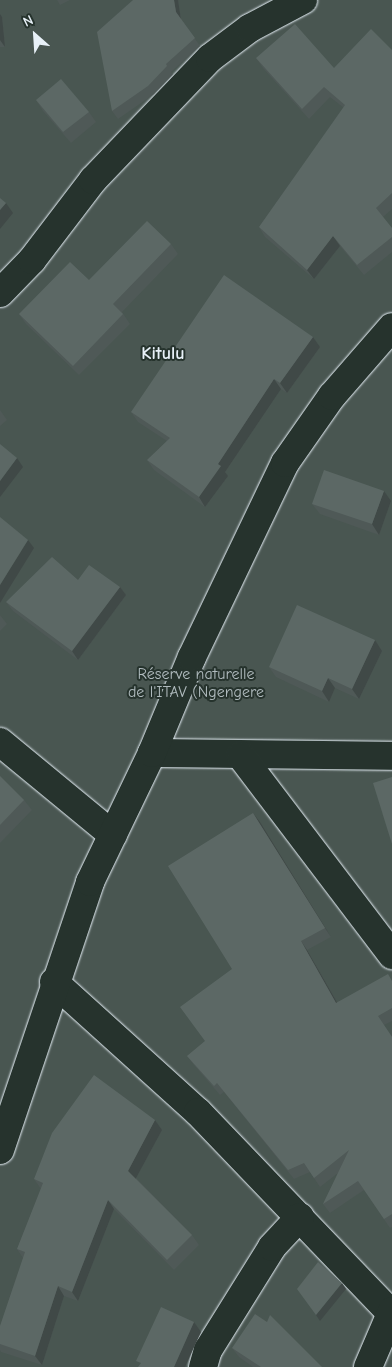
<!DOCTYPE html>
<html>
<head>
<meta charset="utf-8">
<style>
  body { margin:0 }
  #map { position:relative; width:392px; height:1367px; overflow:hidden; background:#323e39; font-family:"Comic Neue",sans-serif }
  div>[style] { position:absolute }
  .green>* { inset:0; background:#495651 }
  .roads { filter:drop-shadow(0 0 1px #e8f1f8) drop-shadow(0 0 1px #e8f1f8) }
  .minor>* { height:28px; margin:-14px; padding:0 14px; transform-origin:14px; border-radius:14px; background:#26332d }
  .wall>* { inset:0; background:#4f5957 }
  .shaded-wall>* { inset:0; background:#404947 }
  .building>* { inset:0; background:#5c6865 }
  span { translate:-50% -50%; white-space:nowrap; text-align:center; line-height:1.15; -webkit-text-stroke:4px #26332d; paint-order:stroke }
  .park-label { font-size:16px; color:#b0bbbe }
  .neighbourhood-label { font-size:18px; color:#e8f1f8; font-weight:700 }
  .north { position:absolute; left:10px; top:10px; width:50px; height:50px; -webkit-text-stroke:4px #26332d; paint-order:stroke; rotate:334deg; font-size:14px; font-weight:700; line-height:20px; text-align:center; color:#e8f1f8 }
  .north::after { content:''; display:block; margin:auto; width:18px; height:22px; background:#e8f1f8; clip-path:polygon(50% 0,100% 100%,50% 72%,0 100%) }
</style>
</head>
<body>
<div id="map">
  <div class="green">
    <i style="clip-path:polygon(0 0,392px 0,392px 1367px,0 1367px)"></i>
  </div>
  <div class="roads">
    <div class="minor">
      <i style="left:0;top:293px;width:46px;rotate:-45.9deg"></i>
      <i style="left:32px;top:260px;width:101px;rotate:-52.7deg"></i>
      <i style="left:93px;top:180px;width:169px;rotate:-46.2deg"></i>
      <i style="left:210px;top:58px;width:50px;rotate:-36.9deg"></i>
      <i style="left:250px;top:28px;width:60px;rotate:-27.8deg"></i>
      <i style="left:0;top:742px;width:146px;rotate:39.5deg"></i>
      <i style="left:152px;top:753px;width:240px;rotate:0.7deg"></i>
      <i style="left:241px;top:756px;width:250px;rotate:52.8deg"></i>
      <i style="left:54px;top:982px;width:194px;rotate:42.1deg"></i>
      <i style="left:198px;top:1112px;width:280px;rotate:46.2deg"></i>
      <i style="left:0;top:1150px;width:283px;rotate:-71.4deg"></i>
      <i style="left:90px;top:882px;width:143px;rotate:-64.3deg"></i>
      <i style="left:152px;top:753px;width:104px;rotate:-67.4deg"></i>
      <i style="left:192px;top:657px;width:215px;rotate:-64.4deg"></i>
      <i style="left:285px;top:463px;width:82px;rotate:-55deg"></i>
      <i style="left:332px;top:396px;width:91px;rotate:-49deg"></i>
      <i style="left:203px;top:1367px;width:18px;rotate:-74deg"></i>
      <i style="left:208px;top:1350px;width:121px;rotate:-58.1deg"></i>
      <i style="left:272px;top:1247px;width:41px;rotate:-47deg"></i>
      <i style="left:368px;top:1367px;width:61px;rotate:-66.8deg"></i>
    </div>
  </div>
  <div class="wall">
    <i style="clip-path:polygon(57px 0,70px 0,60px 5px)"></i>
    <i style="clip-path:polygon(133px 0,178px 0,181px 19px,200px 46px,171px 72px,173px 74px,154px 94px,118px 119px,112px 111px)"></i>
    <i style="clip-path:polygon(0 14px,2px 17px,5px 47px,0 47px)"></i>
    <i style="clip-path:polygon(392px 50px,392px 209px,383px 217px,392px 228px,392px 252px,364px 275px,340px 246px,314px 279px,265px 237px,259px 227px,344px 108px,330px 97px,309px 119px,263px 68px,256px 58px,334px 68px)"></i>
    <i style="clip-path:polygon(36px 100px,89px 112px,96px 122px,71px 143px,43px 111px)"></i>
    <i style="clip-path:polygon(171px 244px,178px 254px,122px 312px,130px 324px,79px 375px,26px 324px,19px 314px,89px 280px)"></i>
    <i style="clip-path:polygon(313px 337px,320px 347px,287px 393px,281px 389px,225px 472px,228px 476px,205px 507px,154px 470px,147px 460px,167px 441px,138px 422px,131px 412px)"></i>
    <i style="clip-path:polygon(0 410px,7px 420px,0 426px)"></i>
    <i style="clip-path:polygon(391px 501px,379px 535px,320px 514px,312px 504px)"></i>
    <i style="clip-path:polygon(78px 580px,120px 587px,126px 595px,78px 660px,13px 611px,6px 602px)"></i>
    <i style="clip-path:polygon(0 615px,7px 624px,0 631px)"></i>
    <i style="clip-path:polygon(375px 640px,382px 651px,359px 699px,335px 688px,329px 702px,276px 677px,269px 667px)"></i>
    <i style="clip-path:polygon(0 776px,24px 800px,32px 810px,0 843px)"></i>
    <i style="clip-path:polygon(253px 813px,331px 937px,307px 950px,337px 1002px,392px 980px,392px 1021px,384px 1025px,392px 1036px,392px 1227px,390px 1228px,364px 1190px,330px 1213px,323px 1204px,338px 1173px,320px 1187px,310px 1172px,294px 1179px,224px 1092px,220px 1095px,194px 1065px,187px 1056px,205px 1041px,232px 969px)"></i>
    <i style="clip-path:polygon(155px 1120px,162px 1130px,136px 1178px,192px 1235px,199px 1245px,174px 1270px,114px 1209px,78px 1301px,64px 1296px,42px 1365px,1px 1352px,0 1350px,0 1326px,23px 1258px,17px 1249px,41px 1189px,34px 1179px)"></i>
    <i style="clip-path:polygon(232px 1348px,322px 1367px,253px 1367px,239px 1357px)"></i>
  </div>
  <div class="shaded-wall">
    <i style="clip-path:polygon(174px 0,178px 0,181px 20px,176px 12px)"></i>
    <i style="clip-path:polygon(0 14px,2px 17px,5px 47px,0 40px)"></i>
    <i style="clip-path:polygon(6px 203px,13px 213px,0 229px,0 210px)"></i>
    <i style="clip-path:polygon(333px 236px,340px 246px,314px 279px,307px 270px)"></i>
    <i style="clip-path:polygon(313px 337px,320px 347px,287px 393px,280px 383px)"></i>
    <i style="clip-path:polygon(274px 379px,281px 389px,225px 472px,228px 476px,205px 507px,199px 497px,218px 464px)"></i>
    <i style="clip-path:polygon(17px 458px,23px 467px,0 497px,0 481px)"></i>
    <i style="clip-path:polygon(384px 491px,391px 501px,379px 535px,372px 524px)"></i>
    <i style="clip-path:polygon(28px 540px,34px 548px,0 603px,0 585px)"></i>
    <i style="clip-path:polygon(120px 587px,126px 595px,78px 660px,72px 651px)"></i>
    <i style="clip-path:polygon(375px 640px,382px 651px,359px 699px,352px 689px)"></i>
    <i style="clip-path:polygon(328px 678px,335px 688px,329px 702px,322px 691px)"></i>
    <i style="clip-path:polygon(253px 813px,260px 822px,331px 937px,325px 928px)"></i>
    <i style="clip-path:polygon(301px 941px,307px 950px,342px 1011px,336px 1003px)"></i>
    <i style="clip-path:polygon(155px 1120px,162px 1130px,135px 1180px,128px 1171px)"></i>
    <i style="clip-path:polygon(108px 1200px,114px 1209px,78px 1301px,72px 1292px)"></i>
    <i style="clip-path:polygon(342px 1283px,346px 1289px,320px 1321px,316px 1315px)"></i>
    <i style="clip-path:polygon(58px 1286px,64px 1296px,42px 1365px,35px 1356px)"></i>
    <i style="clip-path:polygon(194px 1322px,201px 1332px,185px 1367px,174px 1367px)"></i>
  </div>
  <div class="building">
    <i style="clip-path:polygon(133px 0,174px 0,176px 12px,195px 38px,166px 64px,167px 66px,148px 86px,112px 111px,97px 32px)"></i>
    <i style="clip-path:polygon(295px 24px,334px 68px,371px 29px,392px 50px,392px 193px,376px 208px,392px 228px,392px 237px,357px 265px,333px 236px,307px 270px,259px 227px,345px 105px,324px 87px,302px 109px,256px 58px)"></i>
    <i style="clip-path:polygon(61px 79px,89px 112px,63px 132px,36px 100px)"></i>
    <i style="clip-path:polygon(0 198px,6px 203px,0 210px)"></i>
    <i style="clip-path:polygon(147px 221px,171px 244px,113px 304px,123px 314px,73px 366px,19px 314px,70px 262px,89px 280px)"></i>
    <i style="clip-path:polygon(224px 275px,313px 337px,280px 383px,274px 379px,218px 464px,221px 466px,199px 497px,147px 460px,170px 438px,131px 412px)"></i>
    <i style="clip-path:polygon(0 444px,17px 458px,0 481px)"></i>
    <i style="clip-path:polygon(324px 470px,384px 491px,372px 524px,312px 504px)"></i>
    <i style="clip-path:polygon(0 517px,28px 540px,0 585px)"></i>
    <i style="clip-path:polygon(52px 557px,78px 580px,89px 565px,120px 587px,72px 651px,6px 602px)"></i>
    <i style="clip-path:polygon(297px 605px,375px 640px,352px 689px,328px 678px,322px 691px,269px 667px)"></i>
    <i style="clip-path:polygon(0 776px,24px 800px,0 825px)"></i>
    <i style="clip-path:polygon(392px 777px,392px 844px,373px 783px)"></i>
    <i style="clip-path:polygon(253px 813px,325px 928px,301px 941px,336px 1003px,388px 974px,392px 981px,392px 1008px,378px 1016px,392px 1037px,392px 1214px,384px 1219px,358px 1181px,323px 1204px,349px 1150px,314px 1178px,304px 1163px,288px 1170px,217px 1083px,214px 1086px,187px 1056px,205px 1041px,180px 1007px,232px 969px,168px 866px)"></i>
    <i style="clip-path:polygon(94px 1075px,155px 1120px,128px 1171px,192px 1235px,167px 1260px,108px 1200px,72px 1292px,58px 1286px,35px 1356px,0 1344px,0 1326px,25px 1252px,17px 1249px,43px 1183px,34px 1179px,52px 1133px)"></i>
    <i style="clip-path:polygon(318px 1262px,342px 1283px,316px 1315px,297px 1289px)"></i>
    <i style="clip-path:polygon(161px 1307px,194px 1322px,174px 1367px,138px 1367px,141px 1363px,136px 1361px)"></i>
    <i style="clip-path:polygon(255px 1314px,267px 1322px,270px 1315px,322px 1367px,261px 1367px,232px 1348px)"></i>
  </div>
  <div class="park-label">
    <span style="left:196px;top:683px">Réserve naturelle<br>de l'ITAV (Ngengere</span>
  </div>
  <div class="neighbourhood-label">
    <span style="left:163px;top:354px">Kitulu</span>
  </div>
  <div class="north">N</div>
</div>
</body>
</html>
